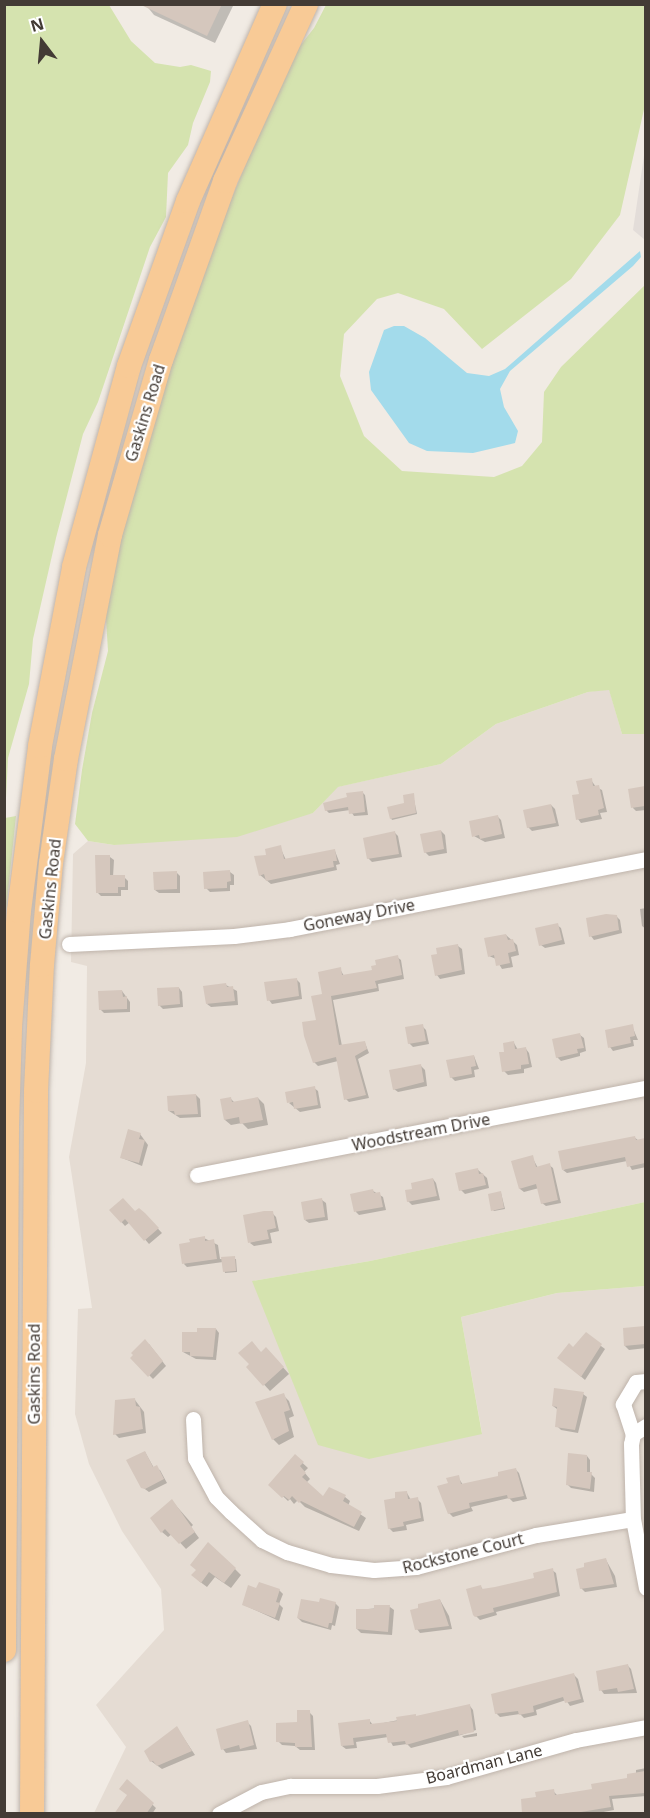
<!DOCTYPE html>
<html>
<head>
<meta charset="utf-8">
<style>
  body { margin:0 }
  #map { position:relative; width:650px; height:1818px; overflow:hidden; background:#f1ebe4; font-family:"Noto Sans",sans-serif }
  div>[style] { position:absolute }
  .residential>* { inset:0; background:#e5dcd3 }
  .industrial>* { inset:0; background:#e3ddd9 }
  .green>* { inset:0; background:#d5e3af }
  .water>* { inset:0; background:#a3dbeb }
  .shadow>* { inset:0; background:#0003 }
  .building>* { inset:0; background:#d5c7bd }
  .roads { filter:drop-shadow(0 0 2px #bfb4ab) drop-shadow(0 0 2px #bfb4ab) }
  .minor>* { height:15px; margin:-7.5px; padding:0 7.5px; transform-origin:7.5px; border-radius:7.5px; background:#fff }
  .primary>* { height:24px; margin:-12px; padding:0 12px; transform-origin:12px; border-radius:12px; background:#f8ca96 }
  span { translate:-50% -50%; white-space:nowrap; text-align:center; line-height:1.15; -webkit-text-stroke:4.5px #fff; paint-order:stroke }
  .street-label { font-size:16px; color:#433b35 }
  .frame { position:absolute; inset:0; border:6px solid #433b35; pointer-events:none }
  .north { position:absolute; left:12px; top:12px; width:60px; height:60px; -webkit-text-stroke:4px #fff; paint-order:stroke; rotate:344deg; font-size:16px; font-weight:700; line-height:24px; text-align:center; color:#433b35 }
  .north::after { content:''; display:block; margin:auto; width:21px; height:27px; background:#433b35; clip-path:polygon(50% 0,100% 100%,50% 72%,0 100%) }
</style>
</head>
<body>
<div id="map">
  <div class="residential">
    <i style="clip-path:polygon(609px 689px,622px 734px,645px 734px,645px 1202px,370px 1261px,253px 1281px,482px 1433px,461px 1317px,557px 1293px,645px 1286px,645px 1813px,94px 1813px,126px 1747px,96px 1705px,164px 1630px,161px 1589px,122px 1531px,89px 1464px,75px 1414px,78px 1309px,92px 1308px,69px 1157px,86px 1063px,87px 966px,71px 962px,73px 854px,88px 841px,114px 845px,313px 813px,337px 787px,441px 764px,496px 724px,588px 692px)"></i>
  </div>
  <div class="industrial">
    <i style="clip-path:polygon(645px 149px,645px 240px,633px 230px)"></i>
  </div>
  <div class="green">
    <i style="clip-path:polygon(5px 4px,109px 5px,131px 41px,155px 63px,180px 67px,191px 65px,211px 71px,210px 82px,193px 123px,188px 145px,168px 173px,166px 217px,150px 247px,98px 402px,83px 434px,56px 538px,33px 639px,29px 684px,8px 758px,5px 818px,16px 816px,5px 921px)"></i>
    <i style="clip-path:polygon(326px 5px,645px 5px,645px 105px,620px 215px,571px 279px,482px 349px,444px 309px,398px 293px,377px 299px,344px 334px,340px 376px,364px 436px,402px 471px,494px 477px,522px 466px,542px 442px,544px 392px,561px 367px,645px 285px,645px 734px,622px 734px,609px 690px,588px 692px,496px 724px,441px 764px,338px 787px,313px 813px,237px 837px,114px 845px,88px 841px,75px 824px,82px 770px,92px 713px,108px 651px,105px 603px,134px 483px,170px 360px,216px 236px,284px 72px,296px 51px,314px 28px)"></i>
    <i style="clip-path:polygon(645px 1202px,645px 1286px,557px 1293px,461px 1317px,482px 1434px,369px 1459px,318px 1445px,252px 1281px,370px 1261px)"></i>
  </div>
  <div class="water">
    <i style="clip-path:polygon(640px 251px,641px 257px,633px 266px,510px 371px,500px 389px,504px 407px,518px 431px,515px 443px,473px 453px,427px 451px,409px 443px,371px 390px,369px 372px,384px 330px,394px 326px,404px 326px,425px 338px,467px 373px,489px 376px,505px 369px)"></i>
  </div>
  <div class="shadow">
    <i style="clip-path:polygon(145px 4px,232px 4px,233px 6px,215px 43px,154px 15px)"></i>
    <i style="clip-path:polygon(591px 780px,596px 787px,602px 790px,607px 812px,600px 813px,602px 819px,581px 823px,578px 819px,581px 795px)"></i>
    <i style="clip-path:polygon(646px 787px,646px 810px,636px 811px,633px 808px,630px 790px)"></i>
    <i style="clip-path:polygon(362px 792px,365px 795px,368px 815px,354px 816px,350px 810px,329px 813px,326px 810px)"></i>
    <i style="clip-path:polygon(413px 795px,417px 814px,392px 820px,391px 818px)"></i>
    <i style="clip-path:polygon(551px 805px,555px 809px,559px 826px,532px 831px,528px 827px)"></i>
    <i style="clip-path:polygon(498px 817px,501px 820px,505px 838px,485px 842px,474px 836px)"></i>
    <i style="clip-path:polygon(441px 831px,445px 835px,447px 853px,429px 856px,425px 852px)"></i>
    <i style="clip-path:polygon(395px 833px,398px 836px,402px 857px,372px 862px,368px 858px)"></i>
    <i style="clip-path:polygon(280px 847px,286px 860px,335px 851px,340px 864px,336px 865px,337px 870px,271px 884px,260px 875px,268px 856px)"></i>
    <i style="clip-path:polygon(110px 857px,114px 860px,113px 877px,124px 877px,128px 881px,128px 890px,121px 890px,121px 896px,101px 896px,97px 892px)"></i>
    <i style="clip-path:polygon(176px 872px,180px 876px,180px 893px,159px 893px,155px 890px)"></i>
    <i style="clip-path:polygon(230px 872px,234px 875px,234px 885px,230px 885px,230px 891px,210px 892px,206px 888px)"></i>
    <i style="clip-path:polygon(646px 908px,646px 929px,642px 926px,640px 909px)"></i>
    <i style="clip-path:polygon(616px 916px,620px 920px,622px 933px,594px 940px,591px 936px)"></i>
    <i style="clip-path:polygon(557px 925px,561px 928px,565px 944px,545px 948px,541px 945px)"></i>
    <i style="clip-path:polygon(506px 935px,517px 945px,519px 955px,511px 957px,513px 967px,502px 969px,496px 959px,489px 956px)"></i>
    <i style="clip-path:polygon(458px 946px,462px 949px,465px 974px,440px 979px,437px 975px)"></i>
    <i style="clip-path:polygon(397px 957px,401px 960px,404px 979px,378px 984px,379px 991px,333px 1000px,342px 1046px,365px 1043px,369px 1053px,358px 1059px,369px 1098px,349px 1102px,346px 1099px,338px 1061px,318px 1066px,314px 1062px,318px 1021px,324px 995px,340px 969px,344px 976px,374px 971px)"></i>
    <i style="clip-path:polygon(296px 979px,300px 983px,302px 999px,272px 1004px,269px 1000px)"></i>
    <i style="clip-path:polygon(226px 985px,237px 991px,238px 1005px,211px 1007px,207px 1004px)"></i>
    <i style="clip-path:polygon(179px 988px,182px 992px,183px 1007px,163px 1009px,159px 1005px)"></i>
    <i style="clip-path:polygon(122px 991px,130px 1002px,130px 1012px,104px 1013px,100px 1009px)"></i>
    <i style="clip-path:polygon(422px 1026px,426px 1030px,429px 1044px,413px 1047px,409px 1043px)"></i>
    <i style="clip-path:polygon(632px 1026px,638px 1040px,633px 1040px,634px 1046px,613px 1051px,610px 1047px)"></i>
    <i style="clip-path:polygon(580px 1035px,584px 1038px,586px 1051px,580px 1053px,580px 1056px,561px 1061px,557px 1057px)"></i>
    <i style="clip-path:polygon(514px 1043px,518px 1050px,526px 1049px,529px 1053px,532px 1067px,524px 1069px,524px 1073px,508px 1075px,504px 1071px,506px 1053px)"></i>
    <i style="clip-path:polygon(474px 1056px,479px 1069px,474px 1070px,475px 1077px,455px 1081px,451px 1077px)"></i>
    <i style="clip-path:polygon(421px 1066px,425px 1070px,427px 1086px,398px 1092px,394px 1089px)"></i>
    <i style="clip-path:polygon(314px 1088px,318px 1091px,321px 1108px,300px 1112px,289px 1103px)"></i>
    <i style="clip-path:polygon(196px 1095px,200px 1099px,201px 1117px,180px 1118px,169px 1111px)"></i>
    <i style="clip-path:polygon(230px 1098px,235px 1103px,258px 1098px,264px 1104px,268px 1125px,248px 1129px,242px 1123px,231px 1125px,225px 1120px)"></i>
    <i style="clip-path:polygon(140px 1134px,148px 1145px,142px 1166px,122px 1158px)"></i>
    <i style="clip-path:polygon(634px 1137px,639px 1141px,646px 1141px,646px 1167px,632px 1170px,627px 1161px,567px 1173px,563px 1170px)"></i>
    <i style="clip-path:polygon(532px 1157px,538px 1168px,549px 1165px,553px 1168px,561px 1203px,546px 1206px,542px 1203px,539px 1188px,524px 1192px,520px 1189px,513px 1162px)"></i>
    <i style="clip-path:polygon(477px 1169px,487px 1178px,489px 1188px,465px 1194px,461px 1190px)"></i>
    <i style="clip-path:polygon(433px 1179px,436px 1183px,440px 1200px,412px 1205px,408px 1201px,414px 1190px)"></i>
    <i style="clip-path:polygon(373px 1191px,383px 1197px,386px 1210px,359px 1215px,356px 1212px,352px 1195px)"></i>
    <i style="clip-path:polygon(501px 1193px,505px 1209px,494px 1211px,493px 1210px)"></i>
    <i style="clip-path:polygon(322px 1200px,326px 1203px,328px 1220px,309px 1223px,305px 1220px)"></i>
    <i style="clip-path:polygon(111px 1210px,144px 1214px,162px 1233px,149px 1244px,130px 1222px,125px 1226px)"></i>
    <i style="clip-path:polygon(272px 1213px,276px 1217px,279px 1231px,270px 1233px,272px 1243px,254px 1246px,250px 1243px)"></i>
    <i style="clip-path:polygon(204px 1238px,218px 1245px,220px 1259px,236px 1259px,237px 1272px,225px 1273px,223px 1262px,187px 1267px,184px 1264px,192px 1244px)"></i>
    <i style="clip-path:polygon(646px 1327px,646px 1348px,629px 1350px,625px 1346px,624px 1329px)"></i>
    <i style="clip-path:polygon(216px 1329px,219px 1333px,216px 1360px,196px 1359px,183px 1352px)"></i>
    <i style="clip-path:polygon(149px 1344px,166px 1366px,153px 1379px,132px 1358px)"></i>
    <i style="clip-path:polygon(601px 1346px,605px 1349px,585px 1380px,563px 1361px,573px 1349px)"></i>
    <i style="clip-path:polygon(262px 1353px,272px 1355px,289px 1374px,270px 1391px,248px 1367px)"></i>
    <i style="clip-path:polygon(583px 1394px,587px 1397px,578px 1433px,561px 1430px,557px 1426px,557px 1409px,553px 1406px)"></i>
    <i style="clip-path:polygon(283px 1395px,289px 1401px,294px 1416px,289px 1418px,294px 1437px,279px 1445px,273px 1439px)"></i>
    <i style="clip-path:polygon(135px 1400px,144px 1412px,146px 1433px,119px 1438px,115px 1434px)"></i>
    <i style="clip-path:polygon(145px 1452px,154px 1468px,160px 1470px,167px 1483px,149px 1492px,142px 1487px)"></i>
    <i style="clip-path:polygon(295px 1456px,308px 1468px,304px 1472px,310px 1479px,306px 1483px,323px 1498px,345px 1497px,350px 1501px,348px 1506px,366px 1518px,359px 1531px,305px 1507px,298px 1500px,294px 1504px,290px 1499px,288px 1501px,271px 1485px)"></i>
    <i style="clip-path:polygon(587px 1456px,590px 1460px,590px 1473px,595px 1478px,594px 1492px,571px 1488px,567px 1484px)"></i>
    <i style="clip-path:polygon(515px 1469px,519px 1473px,527px 1499px,513px 1502px,509px 1498px,471px 1507px,473px 1511px,453px 1517px,449px 1513px,450px 1484px,458px 1477px,463px 1485px,500px 1477px)"></i>
    <i style="clip-path:polygon(407px 1493px,411px 1500px,417px 1499px,421px 1503px,424px 1521px,406px 1525px,407px 1530px,393px 1532px,389px 1528px,397px 1499px)"></i>
    <i style="clip-path:polygon(172px 1501px,193px 1525px,191px 1527px,199px 1538px,186px 1549px,172px 1534px,168px 1537px,162px 1532px)"></i>
    <i style="clip-path:polygon(606px 1560px,615px 1576px,617px 1587px,585px 1592px,581px 1588px)"></i>
    <i style="clip-path:polygon(235px 1569px,241px 1575px,231px 1588px,215px 1577px,207px 1587px,199px 1581px,197px 1570px)"></i>
    <i style="clip-path:polygon(552px 1570px,556px 1573px,560px 1596px,496px 1612px,497px 1615px,480px 1620px,474px 1614px,481px 1587px,484px 1591px,536px 1579px)"></i>
    <i style="clip-path:polygon(256px 1589px,279px 1590px,283px 1594px,279px 1604px,283px 1608px,279px 1621px,244px 1605px)"></i>
    <i style="clip-path:polygon(440px 1600px,449px 1616px,452px 1629px,420px 1633px,417px 1629px)"></i>
    <i style="clip-path:polygon(335px 1603px,339px 1607px,335px 1626px,332px 1625px,331px 1630px,302px 1622px,298px 1618px,320px 1604px)"></i>
    <i style="clip-path:polygon(390px 1607px,394px 1610px,392px 1635px,361px 1633px,357px 1629px,357px 1610px)"></i>
    <i style="clip-path:polygon(627px 1665px,631px 1669px,637px 1693px,604px 1694px,601px 1690px)"></i>
    <i style="clip-path:polygon(574px 1675px,578px 1679px,584px 1702px,570px 1706px,566px 1700px,536px 1710px,537px 1715px,524px 1718px,520px 1714px,500px 1717px,496px 1713px)"></i>
    <i style="clip-path:polygon(470px 1706px,473px 1710px,476px 1730px,461px 1735px,411px 1748px,407px 1744px,393px 1746px,388px 1737px,356px 1742px,357px 1748px,346px 1749px,342px 1746px,369px 1720px,373px 1725px)"></i>
    <i style="clip-path:polygon(309px 1712px,313px 1716px,315px 1750px,300px 1750px,295px 1746px,282px 1745px,278px 1741px)"></i>
    <i style="clip-path:polygon(247px 1722px,251px 1726px,257px 1749px,226px 1753px,223px 1749px)"></i>
    <i style="clip-path:polygon(177px 1728px,195px 1755px,162px 1769px,151px 1761px)"></i>
    <i style="clip-path:polygon(477px 1733px,477px 1736px,464px 1738px,462px 1736px)"></i>
    <i style="clip-path:polygon(646px 1768px,646px 1796px,612px 1799px,614px 1810px,593px 1814px,524px 1814px,538px 1799px,553px 1791px,557px 1795px,593px 1790px,629px 1779px,636px 1774px,636px 1770px)"></i>
    <i style="clip-path:polygon(127px 1781px,156px 1808px,152px 1814px,116px 1813px,129px 1795px)"></i>
  </div>
  <div class="building">
    <i style="clip-path:polygon(139px 4px,222px 4px,207px 36px)"></i>
    <i style="clip-path:polygon(592px 778px,593px 786px,599px 785px,604px 808px,598px 810px,599px 815px,576px 820px,572px 795px,579px 794px,576px 781px)"></i>
    <i style="clip-path:polygon(645px 786px,645px 806px,631px 808px,628px 789px)"></i>
    <i style="clip-path:polygon(363px 791px,365px 812px,349px 814px,348px 807px,325px 811px,323px 803px,347px 797px,346px 793px)"></i>
    <i style="clip-path:polygon(414px 793px,416px 813px,390px 819px,387px 807px,404px 803px,403px 795px)"></i>
    <i style="clip-path:polygon(551px 804px,556px 823px,527px 828px,523px 810px)"></i>
    <i style="clip-path:polygon(498px 815px,502px 834px,480px 839px,479px 835px,472px 837px,469px 821px)"></i>
    <i style="clip-path:polygon(441px 830px,444px 849px,424px 853px,420px 834px)"></i>
    <i style="clip-path:polygon(395px 831px,399px 854px,367px 859px,363px 838px)"></i>
    <i style="clip-path:polygon(281px 845px,284px 859px,335px 849px,337px 861px,333px 861px,334px 867px,266px 881px,264px 874px,259px 876px,254px 856px,266px 855px,265px 849px)"></i>
    <i style="clip-path:polygon(95px 855px,110px 855px,110px 875px,125px 875px,125px 887px,118px 887px,118px 893px,96px 893px)"></i>
    <i style="clip-path:polygon(230px 870px,231px 881px,227px 882px,227px 888px,204px 889px,203px 872px)"></i>
    <i style="clip-path:polygon(177px 871px,177px 889px,154px 890px,153px 872px)"></i>
    <i style="clip-path:polygon(606px 914px,617px 915px,619px 930px,589px 937px,586px 918px)"></i>
    <i style="clip-path:polygon(558px 923px,562px 940px,539px 946px,535px 928px)"></i>
    <i style="clip-path:polygon(506px 934px,508px 940px,513px 939px,516px 951px,508px 953px,510px 963px,496px 966px,494px 955px,488px 957px,484px 938px)"></i>
    <i style="clip-path:polygon(458px 944px,462px 970px,435px 976px,431px 955px,437px 954px,436px 948px)"></i>
    <i style="clip-path:polygon(398px 955px,402px 975px,375px 981px,377px 988px,331px 996px,339px 1045px,365px 1041px,367px 1049px,355px 1056px,366px 1095px,344px 1100px,336px 1057px,313px 1063px,304px 1036px,302px 1022px,316px 1020px,311px 996px,322px 994px,318px 972px,341px 967px,342px 975px,372px 970px,371px 966px,376px 965px,375px 960px)"></i>
    <i style="clip-path:polygon(297px 978px,299px 996px,267px 1001px,264px 982px)"></i>
    <i style="clip-path:polygon(226px 983px,227px 987px,233px 986px,235px 1001px,206px 1004px,203px 986px)"></i>
    <i style="clip-path:polygon(179px 987px,180px 1004px,158px 1006px,157px 988px)"></i>
    <i style="clip-path:polygon(122px 990px,123px 997px,127px 996px,127px 1009px,99px 1010px,98px 991px)"></i>
    <i style="clip-path:polygon(423px 1024px,426px 1041px,408px 1044px,405px 1027px)"></i>
    <i style="clip-path:polygon(633px 1024px,635px 1036px,630px 1037px,631px 1043px,608px 1048px,605px 1030px)"></i>
    <i style="clip-path:polygon(580px 1033px,584px 1048px,577px 1049px,578px 1053px,556px 1058px,552px 1039px)"></i>
    <i style="clip-path:polygon(514px 1041px,515px 1049px,526px 1047px,529px 1064px,521px 1065px,521px 1069px,502px 1072px,499px 1052px,504px 1052px,503px 1043px)"></i>
    <i style="clip-path:polygon(474px 1055px,476px 1066px,471px 1067px,472px 1074px,450px 1078px,446px 1060px)"></i>
    <i style="clip-path:polygon(421px 1064px,424px 1082px,393px 1090px,389px 1070px)"></i>
    <i style="clip-path:polygon(315px 1086px,318px 1105px,294px 1109px,293px 1102px,287px 1103px,285px 1092px)"></i>
    <i style="clip-path:polygon(196px 1094px,198px 1114px,175px 1115px,174px 1111px,168px 1111px,167px 1096px)"></i>
    <i style="clip-path:polygon(231px 1097px,232px 1102px,258px 1097px,263px 1120px,240px 1124px,239px 1117px,224px 1120px,220px 1099px)"></i>
    <i style="clip-path:polygon(128px 1129px,141px 1133px,139px 1139px,145px 1140px,139px 1163px,120px 1158px)"></i>
    <i style="clip-path:polygon(635px 1136px,636px 1140px,645px 1138px,645px 1163px,627px 1167px,625px 1157px,562px 1170px,558px 1151px)"></i>
    <i style="clip-path:polygon(533px 1155px,536px 1167px,550px 1163px,558px 1200px,541px 1204px,536px 1184px,519px 1189px,511px 1161px)"></i>
    <i style="clip-path:polygon(478px 1168px,479px 1174px,483px 1173px,486px 1185px,459px 1191px,455px 1173px)"></i>
    <i style="clip-path:polygon(433px 1178px,437px 1196px,407px 1202px,405px 1190px,412px 1189px,411px 1183px)"></i>
    <i style="clip-path:polygon(373px 1189px,374px 1193px,380px 1192px,383px 1207px,354px 1212px,350px 1194px)"></i>
    <i style="clip-path:polygon(501px 1191px,504px 1208px,491px 1211px,488px 1194px)"></i>
    <i style="clip-path:polygon(123px 1198px,135px 1211px,139px 1208px,145px 1213px,159px 1228px,144px 1241px,125px 1219px,121px 1223px,109px 1210px)"></i>
    <i style="clip-path:polygon(322px 1198px,325px 1217px,304px 1220px,301px 1202px)"></i>
    <i style="clip-path:polygon(264px 1211px,273px 1211px,276px 1228px,267px 1230px,269px 1239px,248px 1243px,243px 1215px)"></i>
    <i style="clip-path:polygon(205px 1236px,205px 1241px,214px 1239px,217px 1259px,182px 1264px,179px 1244px,190px 1242px,189px 1239px)"></i>
    <i style="clip-path:polygon(235px 1256px,236px 1271px,223px 1272px,221px 1257px)"></i>
    <i style="clip-path:polygon(645px 1326px,645px 1344px,624px 1346px,623px 1328px)"></i>
    <i style="clip-path:polygon(197px 1328px,216px 1328px,213px 1357px,190px 1356px,190px 1352px,182px 1352px,182px 1332px,197px 1332px)"></i>
    <i style="clip-path:polygon(586px 1332px,602px 1344px,581px 1377px,557px 1358px,569px 1343px,573px 1347px)"></i>
    <i style="clip-path:polygon(145px 1339px,163px 1361px,148px 1377px,130px 1358px,133px 1355px,131px 1353px)"></i>
    <i style="clip-path:polygon(252px 1341px,261px 1352px,266px 1347px,284px 1367px,263px 1386px,246px 1367px,249px 1364px,238px 1353px)"></i>
    <i style="clip-path:polygon(554px 1388px,584px 1392px,575px 1430px,555px 1427px,557px 1407px,552px 1406px)"></i>
    <i style="clip-path:polygon(284px 1393px,290px 1410px,284px 1412px,289px 1431px,272px 1440px,255px 1402px)"></i>
    <i style="clip-path:polygon(135px 1398px,136px 1406px,140px 1407px,143px 1429px,113px 1435px,115px 1400px)"></i>
    <i style="clip-path:polygon(145px 1451px,153px 1467px,157px 1465px,164px 1479px,145px 1489px,141px 1488px,126px 1460px)"></i>
    <i style="clip-path:polygon(568px 1453px,587px 1455px,587px 1472px,592px 1472px,590px 1489px,566px 1485px)"></i>
    <i style="clip-path:polygon(295px 1454px,304px 1462px,300px 1466px,306px 1473px,302px 1477px,323px 1496px,329px 1487px,346px 1495px,343px 1501px,362px 1512px,354px 1527px,301px 1501px,299px 1503px,292px 1496px,289px 1500px,284px 1496px,282px 1498px,268px 1485px)"></i>
    <i style="clip-path:polygon(516px 1468px,524px 1496px,508px 1499px,507px 1495px,469px 1503px,470px 1508px,448px 1514px,437px 1486px,448px 1483px,446px 1478px,459px 1475px,461px 1484px,498px 1476px,498px 1472px)"></i>
    <i style="clip-path:polygon(407px 1491px,408px 1499px,418px 1497px,421px 1518px,403px 1522px,404px 1526px,388px 1529px,384px 1500px,395px 1498px,395px 1492px)"></i>
    <i style="clip-path:polygon(172px 1499px,195px 1532px,179px 1544px,165px 1529px,161px 1533px,150px 1518px)"></i>
    <i style="clip-path:polygon(208px 1542px,236px 1568px,224px 1583px,209px 1572px,201px 1583px,191px 1575px,196px 1570px,190px 1565px)"></i>
    <i style="clip-path:polygon(606px 1558px,614px 1584px,580px 1589px,576px 1569px,584px 1567px,584px 1563px)"></i>
    <i style="clip-path:polygon(553px 1568px,557px 1592px,493px 1608px,494px 1612px,475px 1617px,473px 1615px,466px 1589px,481px 1585px,482px 1589px,495px 1587px,534px 1578px,533px 1573px)"></i>
    <i style="clip-path:polygon(259px 1582px,280px 1589px,276px 1602px,280px 1603px,275px 1618px,242px 1605px,248px 1585px,256px 1588px)"></i>
    <i style="clip-path:polygon(320px 1598px,336px 1602px,332px 1623px,329px 1623px,328px 1628px,297px 1618px,301px 1599px,319px 1602px)"></i>
    <i style="clip-path:polygon(440px 1599px,449px 1626px,415px 1630px,410px 1610px,418px 1608px,418px 1604px)"></i>
    <i style="clip-path:polygon(374px 1605px,390px 1605px,388px 1632px,356px 1629px,356px 1609px,374px 1609px)"></i>
    <i style="clip-path:polygon(628px 1664px,634px 1689px,618px 1692px,617px 1688px,599px 1691px,596px 1671px)"></i>
    <i style="clip-path:polygon(574px 1673px,581px 1699px,565px 1703px,563px 1697px,533px 1706px,534px 1712px,519px 1715px,518px 1711px,495px 1714px,491px 1694px)"></i>
    <i style="clip-path:polygon(470px 1704px,474px 1732px,459px 1735px,458px 1730px,406px 1745px,405px 1741px,388px 1743px,386px 1734px,353px 1738px,354px 1745px,341px 1746px,338px 1723px,370px 1719px,370px 1724px,397px 1721px,396px 1717px,416px 1714px,416px 1716px)"></i>
    <i style="clip-path:polygon(297px 1710px,310px 1710px,312px 1747px,295px 1747px,295px 1743px,276px 1742px,276px 1723px,297px 1722px)"></i>
    <i style="clip-path:polygon(248px 1720px,254px 1745px,240px 1749px,239px 1745px,221px 1750px,216px 1729px)"></i>
    <i style="clip-path:polygon(177px 1726px,192px 1751px,157px 1766px,153px 1761px,150px 1762px,144px 1751px)"></i>
    <i style="clip-path:polygon(645px 1771px,645px 1793px,609px 1796px,611px 1807px,569px 1814px,522px 1814px,521px 1799px,536px 1797px,535px 1792px,554px 1789px,555px 1795px,592px 1789px,591px 1784px,627px 1778px,627px 1774px)"></i>
    <i style="clip-path:polygon(127px 1779px,154px 1803px,146px 1814px,114px 1814px,127px 1795px,119px 1789px)"></i>
  </div>
  <div class="roads">
    <div class="minor">
      <i style="left:69px;top:944px;width:165px;rotate:-2.8deg"></i>
      <i style="left:234px;top:936px;width:56px;rotate:-7.1deg"></i>
      <i style="left:290px;top:929px;width:363px;rotate:-11.1deg"></i>
      <i style="left:197px;top:1175px;width:457px;rotate:-11deg"></i>
      <i style="left:646px;top:1381px;width:10px;rotate:174deg"></i>
      <i style="left:636px;top:1382px;width:26px;rotate:121deg"></i>
      <i style="left:623px;top:1404px;width:32px;rotate:72deg"></i>
      <i style="left:633px;top:1434px;width:10px;rotate:101deg"></i>
      <i style="left:631px;top:1444px;width:75px;rotate:88.5deg"></i>
      <i style="left:633px;top:1519px;width:70px;rotate:79.3deg"></i>
      <i style="left:193px;top:1419px;width:39px;rotate:87deg"></i>
      <i style="left:195px;top:1458px;width:44px;rotate:61.7deg"></i>
      <i style="left:216px;top:1497px;width:21px;rotate:45deg"></i>
      <i style="left:231px;top:1512px;width:42px;rotate:42.1deg"></i>
      <i style="left:262px;top:1540px;width:28px;rotate:26deg"></i>
      <i style="left:287px;top:1552px;width:46px;rotate:16.5deg"></i>
      <i style="left:331px;top:1565px;width:43px;rotate:6.6deg"></i>
      <i style="left:374px;top:1570px;width:42px;rotate:-4.1deg"></i>
      <i style="left:416px;top:1567px;width:124px;rotate:-14.9deg"></i>
      <i style="left:536px;top:1535px;width:98px;rotate:-9.4deg"></i>
      <i style="left:633px;top:1434px;width:15px;rotate:-32deg"></i>
      <i style="left:219px;top:1814px;width:47px;rotate:-27.6deg"></i>
      <i style="left:261px;top:1792px;width:30px;rotate:-12deg"></i>
      <i style="left:290px;top:1786px;width:87px"></i>
      <i style="left:377px;top:1786px;width:70px;rotate:-7.4deg"></i>
      <i style="left:446px;top:1777px;width:135px;rotate:-15.9deg"></i>
      <i style="left:576px;top:1740px;width:71px;rotate:-10.5deg"></i>
    </div>
    <div class="primary">
      <i style="left:4px;top:1650px;width:525px;rotate:-89.67deg"></i>
      <i style="left:7px;top:1125px;width:98px;rotate:-88.2deg"></i>
      <i style="left:10px;top:1027px;width:116px;rotate:-85.6deg"></i>
      <i style="left:19px;top:911px;width:166px;rotate:-82.7deg"></i>
      <i style="left:40px;top:746px;width:182px;rotate:-79.2deg"></i>
      <i style="left:74px;top:567px;width:208px;rotate:-74.7deg"></i>
      <i style="left:129px;top:366px;width:175px;rotate:-70.3deg"></i>
      <i style="left:188px;top:201px;width:215px;rotate:-66.2deg"></i>
      <i style="left:32px;top:1814px;width:723px;rotate:-89.68deg"></i>
      <i style="left:36px;top:1091px;width:126px;rotate:-87.3deg"></i>
      <i style="left:42px;top:965px;width:102px;rotate:-85deg"></i>
      <i style="left:51px;top:863px;width:105px;rotate:-81.8deg"></i>
      <i style="left:66px;top:759px;width:228px;rotate:-78.9deg"></i>
      <i style="left:110px;top:535px;width:182px;rotate:-73.8deg"></i>
      <i style="left:161px;top:360px;width:190px;rotate:-70.3deg"></i>
      <i style="left:225px;top:181px;width:195px;rotate:-65.4deg"></i>
    </div>
  </div>
  <div class="street-label">
    <span style="left:145px;top:413px;rotate:-73deg">Gaskins Road</span>
    <span style="left:50px;top:889px;rotate:-84deg">Gaskins Road</span>
    <span style="left:359px;top:915px;rotate:-11deg">Goneway Drive</span>
    <span style="left:421px;top:1132px;rotate:-11deg">Woodstream Drive</span>
    <span style="left:34px;top:1374px;rotate:-90deg">Gaskins Road</span>
    <span style="left:463px;top:1553px;rotate:-14deg">Rockstone Court</span>
    <span style="left:484px;top:1764px;rotate:-14deg">Boardman Lane</span>
  </div>
  <div class="frame"></div>
  <div class="north">N</div>
</div>
</body>
</html>
